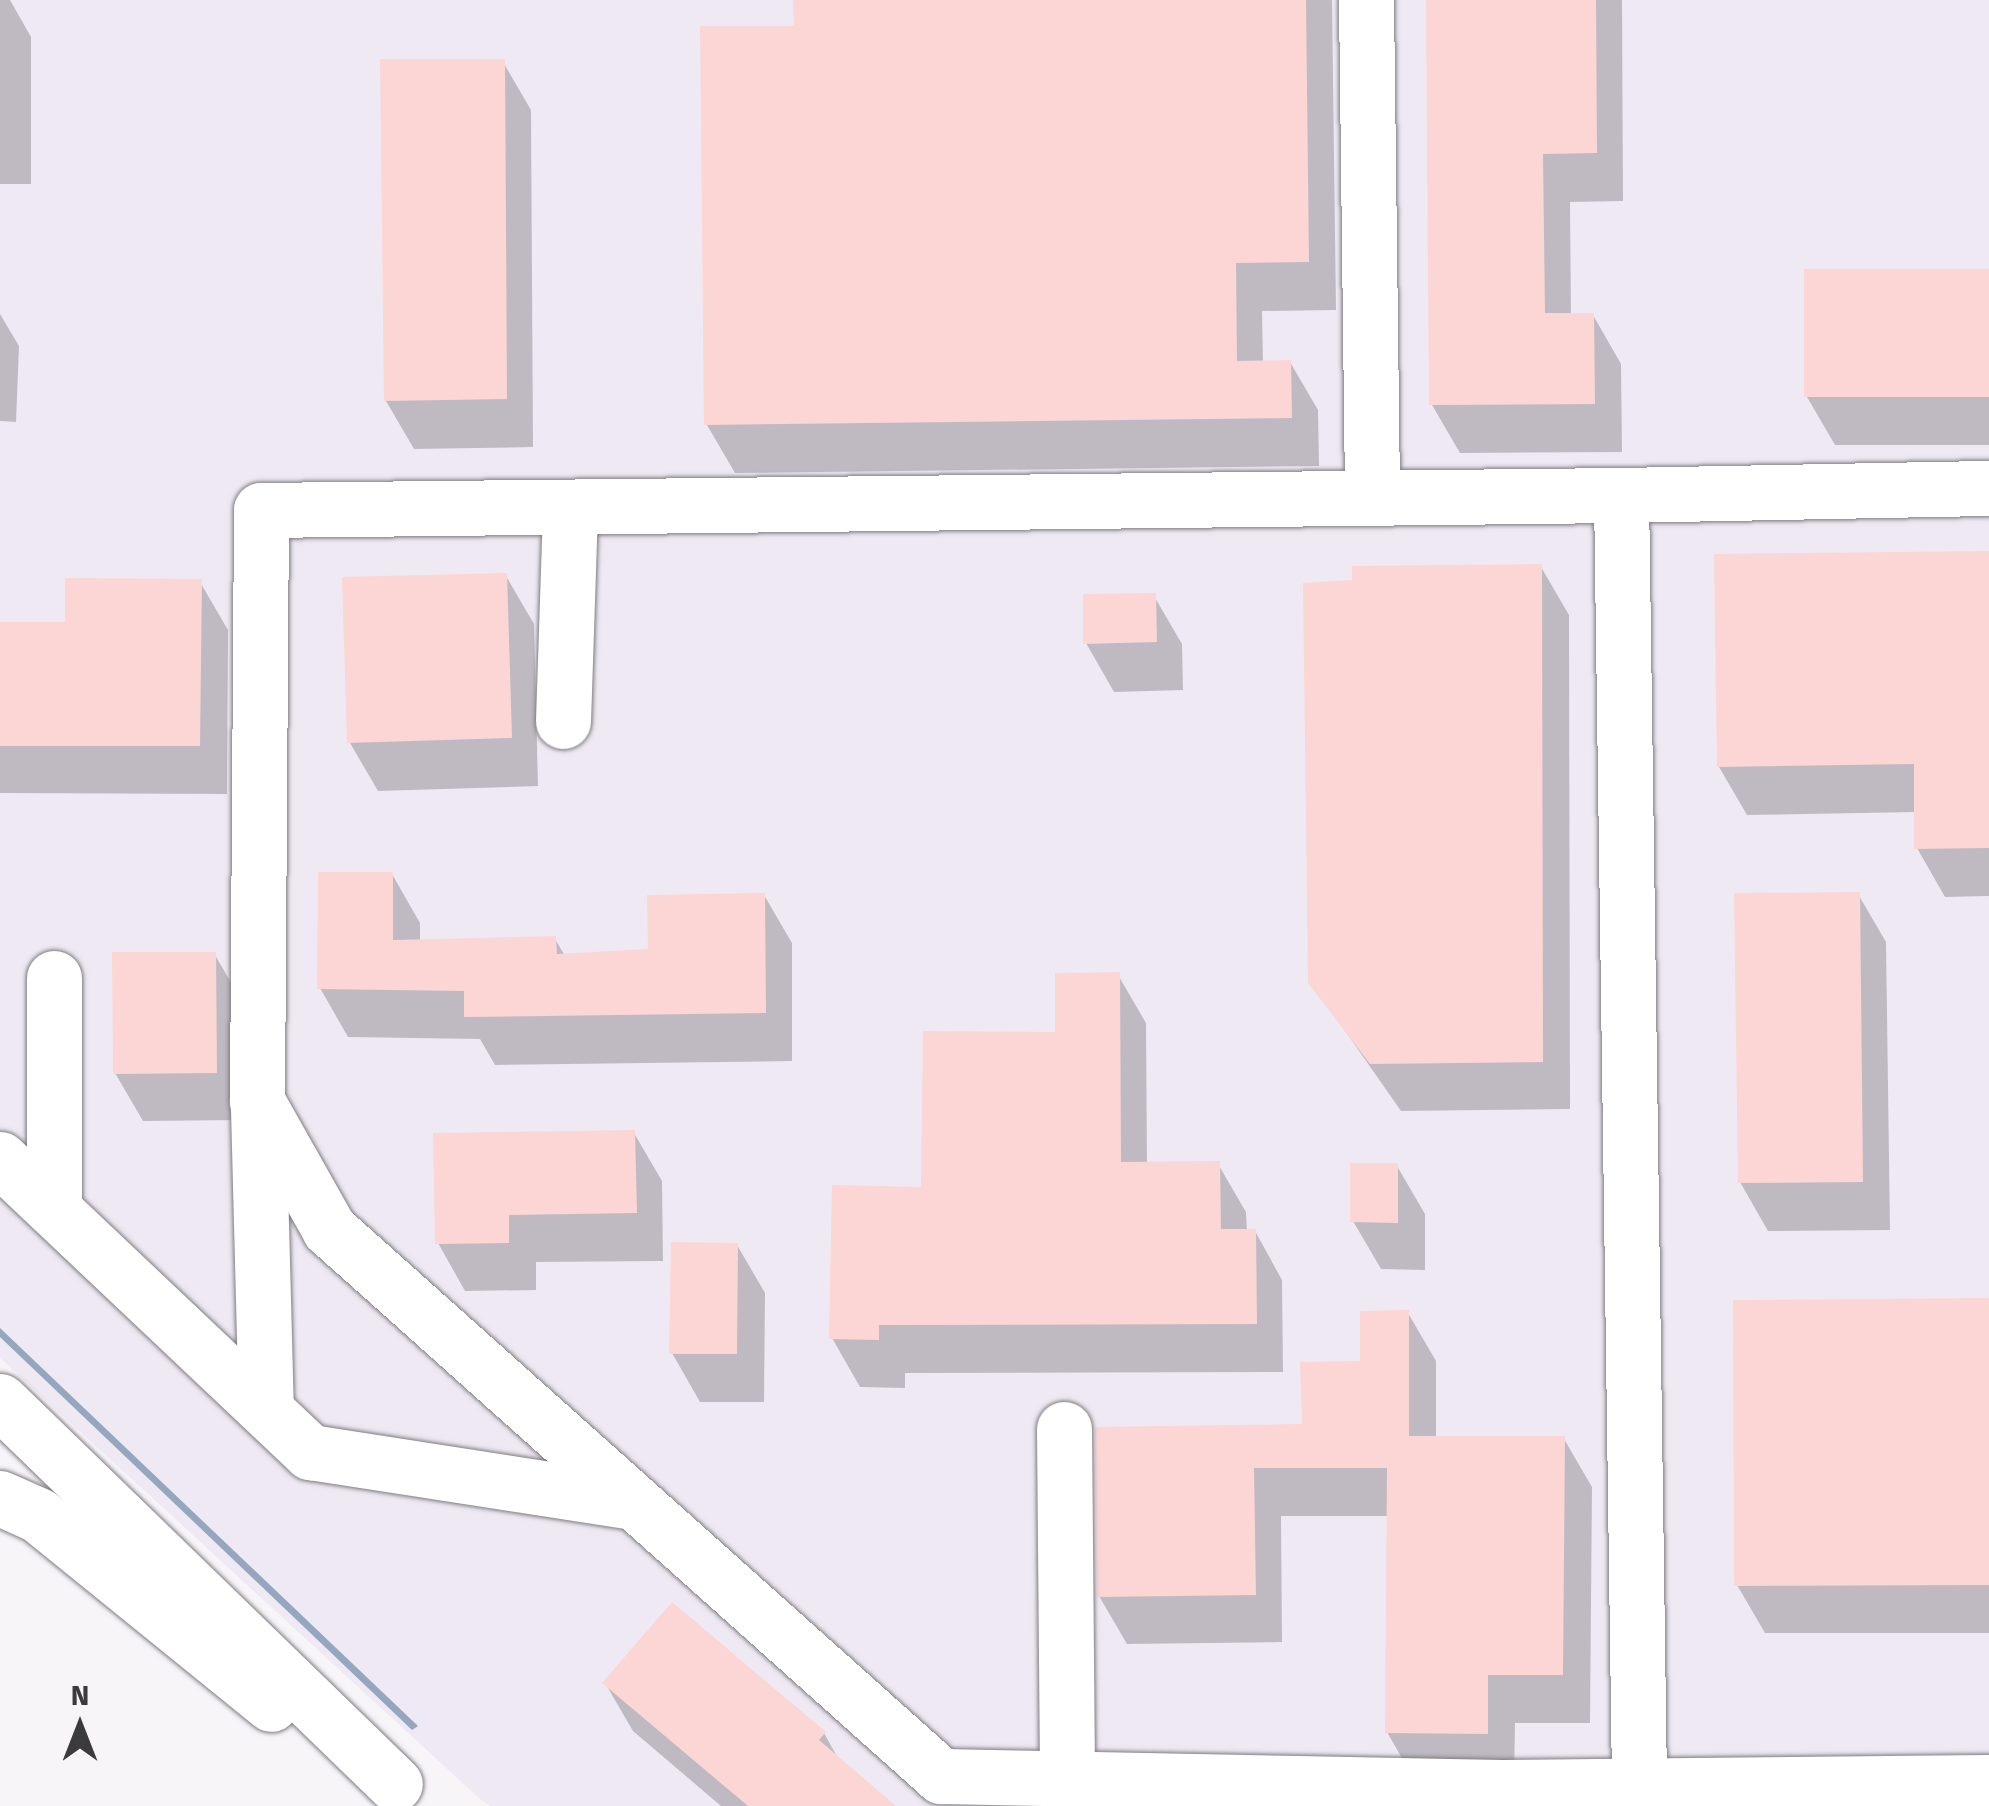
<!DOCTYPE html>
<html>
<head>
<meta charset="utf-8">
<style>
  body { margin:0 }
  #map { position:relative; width:1989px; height:1806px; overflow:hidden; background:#f8f5f9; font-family:"Fira Sans",sans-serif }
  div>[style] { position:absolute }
  .built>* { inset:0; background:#efe9f3 }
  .water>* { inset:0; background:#95a6bf }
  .shadow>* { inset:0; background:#0003 }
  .building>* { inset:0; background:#fbd6d5 }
  .roads { filter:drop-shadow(0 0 2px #7f7d80) drop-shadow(0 0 2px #7f7d80) }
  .minor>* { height:55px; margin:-27.5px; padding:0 27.5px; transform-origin:27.5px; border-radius:27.5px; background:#fff }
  span { translate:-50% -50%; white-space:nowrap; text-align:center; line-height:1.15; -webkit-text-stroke:10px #f8f5f9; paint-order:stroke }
  .north { position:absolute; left:30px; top:1676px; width:100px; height:100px; -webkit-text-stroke:8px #f8f5f9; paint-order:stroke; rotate:0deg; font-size:28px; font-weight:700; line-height:40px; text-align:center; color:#3b3a3c }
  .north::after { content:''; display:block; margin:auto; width:35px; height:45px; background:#3b3a3c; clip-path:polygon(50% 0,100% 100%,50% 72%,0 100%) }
</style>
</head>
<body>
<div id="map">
  <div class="built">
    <i style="clip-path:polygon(0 0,1989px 0,1989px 1806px,490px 1806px,480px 1799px,0 1358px)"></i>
  </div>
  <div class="water">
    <i style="clip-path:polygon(0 1328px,418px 1726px,412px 1730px,0 1337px)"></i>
  </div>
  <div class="shadow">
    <i style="clip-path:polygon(0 0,10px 0,31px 37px,31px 184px,0 184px)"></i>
    <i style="clip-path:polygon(796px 0,1332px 0,1336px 310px,1262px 311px,1263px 363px,1290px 362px,1318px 410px,1319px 466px,735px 473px,707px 425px,796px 28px)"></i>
    <i style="clip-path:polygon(1428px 0,1622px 0,1623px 201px,1570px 202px,1571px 315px,1593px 315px,1621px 364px,1622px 452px,1460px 453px,1432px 405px)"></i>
    <i style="clip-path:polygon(503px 62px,531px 110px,533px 447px,414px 449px,386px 401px)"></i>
    <i style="clip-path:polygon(1989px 272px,1989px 445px,1835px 445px,1807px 397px)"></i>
    <i style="clip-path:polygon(0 314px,19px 346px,16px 422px,0 421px)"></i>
    <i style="clip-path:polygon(1989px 554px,1989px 896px,1945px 897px,1917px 848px,1917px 812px,1747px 815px,1719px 767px)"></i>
    <i style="clip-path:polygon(1541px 567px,1569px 615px,1570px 1109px,1401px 1111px,1311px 982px)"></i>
    <i style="clip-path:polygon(506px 576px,534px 624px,538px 786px,378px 791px,350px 743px)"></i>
    <i style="clip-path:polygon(200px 582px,228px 630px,227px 794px,0 793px,0 624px,68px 625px)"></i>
    <i style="clip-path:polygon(1154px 596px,1182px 644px,1183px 690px,1114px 692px,1086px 643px)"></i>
    <i style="clip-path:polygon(392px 874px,420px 923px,420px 942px,555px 939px,565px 956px,650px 951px,764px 895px,792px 943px,792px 1061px,495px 1065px,480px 1039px,348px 1037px,320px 988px)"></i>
    <i style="clip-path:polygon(1858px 894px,1886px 942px,1890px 1230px,1768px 1231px,1740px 1182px)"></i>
    <i style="clip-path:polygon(215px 955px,243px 1003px,243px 1120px,143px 1121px,115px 1073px)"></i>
    <i style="clip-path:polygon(1118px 975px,1146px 1023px,1147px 1164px,1218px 1164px,1246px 1212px,1247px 1231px,1255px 1231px,1282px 1280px,1283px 1372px,905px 1373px,905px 1388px,860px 1387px,832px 1338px,923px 1189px)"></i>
    <i style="clip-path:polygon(634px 1133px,662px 1181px,663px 1261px,536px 1262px,536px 1290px,465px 1291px,438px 1243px)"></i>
    <i style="clip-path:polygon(1397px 1166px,1425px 1214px,1425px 1270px,1381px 1269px,1353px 1221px)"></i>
    <i style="clip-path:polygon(737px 1245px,765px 1293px,764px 1402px,700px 1402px,672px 1353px)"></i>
    <i style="clip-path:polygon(1989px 1301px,1989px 1633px,1765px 1633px,1737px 1585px)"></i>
    <i style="clip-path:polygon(1408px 1313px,1436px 1361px,1436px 1438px,1564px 1439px,1592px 1487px,1590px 1723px,1515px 1723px,1514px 1781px,1415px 1781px,1387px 1732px,1389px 1516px,1281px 1516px,1282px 1642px,1127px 1644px,1099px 1596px,1304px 1426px)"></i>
    <i style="clip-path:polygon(605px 1683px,824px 1733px,840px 1762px,892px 1806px,721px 1806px,633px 1731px)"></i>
  </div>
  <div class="building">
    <i style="clip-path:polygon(793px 0,1306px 0,1309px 262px,1236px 263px,1237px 361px,1291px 360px,1292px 418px,704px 425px,700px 26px,794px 26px)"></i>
    <i style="clip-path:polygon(1426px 0,1596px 0,1597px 153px,1543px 154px,1545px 313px,1594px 313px,1595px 404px,1429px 405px)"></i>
    <i style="clip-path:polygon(380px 59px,505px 59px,507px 399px,384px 401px)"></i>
    <i style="clip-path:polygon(1804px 269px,1989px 269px,1989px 397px,1804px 397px)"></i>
    <i style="clip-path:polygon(1989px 551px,1989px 848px,1914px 849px,1914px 764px,1717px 767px,1714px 554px)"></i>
    <i style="clip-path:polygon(1542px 564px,1543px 1062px,1370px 1064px,1308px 983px,1303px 583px,1352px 580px,1352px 566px)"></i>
    <i style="clip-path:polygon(507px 573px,512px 738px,347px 743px,342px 577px)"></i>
    <i style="clip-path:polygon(65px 578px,202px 579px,200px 746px,0 746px,0 622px,65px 622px)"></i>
    <i style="clip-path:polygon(1156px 593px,1157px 642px,1083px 644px,1083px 594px)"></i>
    <i style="clip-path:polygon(318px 872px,393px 872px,393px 940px,556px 936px,557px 954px,648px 949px,647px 895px,765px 893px,766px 1013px,464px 1017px,464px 991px,317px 989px)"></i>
    <i style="clip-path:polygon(1860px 892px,1863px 1182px,1738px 1183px,1734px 893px)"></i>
    <i style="clip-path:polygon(112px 952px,216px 952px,217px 1073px,113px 1074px)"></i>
    <i style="clip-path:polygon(1120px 972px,1121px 1162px,1220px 1161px,1221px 1229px,1256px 1229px,1257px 1324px,879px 1325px,879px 1340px,829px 1339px,832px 1185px,921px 1187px,923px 1031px,1055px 1032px,1055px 973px)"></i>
    <i style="clip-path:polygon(635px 1130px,637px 1213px,509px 1215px,509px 1243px,435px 1244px,433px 1133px)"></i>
    <i style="clip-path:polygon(1350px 1163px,1398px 1163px,1398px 1223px,1350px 1222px)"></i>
    <i style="clip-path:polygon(671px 1242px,738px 1243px,737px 1354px,669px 1354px)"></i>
    <i style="clip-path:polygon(1989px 1298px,1989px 1585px,1734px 1586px,1733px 1300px)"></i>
    <i style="clip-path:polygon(1409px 1310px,1409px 1436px,1565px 1436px,1563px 1675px,1488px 1675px,1488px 1734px,1385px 1733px,1387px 1468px,1254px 1468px,1256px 1595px,1097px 1597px,1095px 1427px,1302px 1424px,1300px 1362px,1360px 1361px,1360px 1311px)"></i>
    <i style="clip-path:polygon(672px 1602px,826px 1732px,819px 1740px,896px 1806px,748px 1806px,602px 1683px)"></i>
  </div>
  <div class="roads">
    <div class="minor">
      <i style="left:1366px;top:0;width:498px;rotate:89.3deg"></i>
      <i style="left:1621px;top:495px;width:368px;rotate:-1.1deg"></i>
      <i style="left:563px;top:721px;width:214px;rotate:-88.1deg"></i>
      <i style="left:54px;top:978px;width:230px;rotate:90deg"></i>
      <i style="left:258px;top:1109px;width:298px;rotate:88.5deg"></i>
      <i style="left:0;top:1159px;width:427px;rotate:43.4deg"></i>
      <i style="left:310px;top:1452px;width:328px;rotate:8.8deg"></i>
      <i style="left:0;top:1401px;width:550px;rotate:44.12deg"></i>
      <i style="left:1064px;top:1429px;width:350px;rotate:89.5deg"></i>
      <i style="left:0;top:1498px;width:42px;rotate:24.1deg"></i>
      <i style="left:38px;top:1515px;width:300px;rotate:39deg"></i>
      <i style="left:1639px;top:1782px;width:1287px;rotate:-90.8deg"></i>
      <i style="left:1621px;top:495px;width:1360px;rotate:179.37deg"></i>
      <i style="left:261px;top:510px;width:591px;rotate:90.39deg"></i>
      <i style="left:257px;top:1101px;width:147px;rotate:60.6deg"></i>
      <i style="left:329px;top:1229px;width:821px;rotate:41.79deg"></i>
      <i style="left:941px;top:1776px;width:561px;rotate:1.12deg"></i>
      <i style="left:1502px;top:1787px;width:487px;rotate:-0.6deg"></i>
    </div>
  </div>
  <div class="north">N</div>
</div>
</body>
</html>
